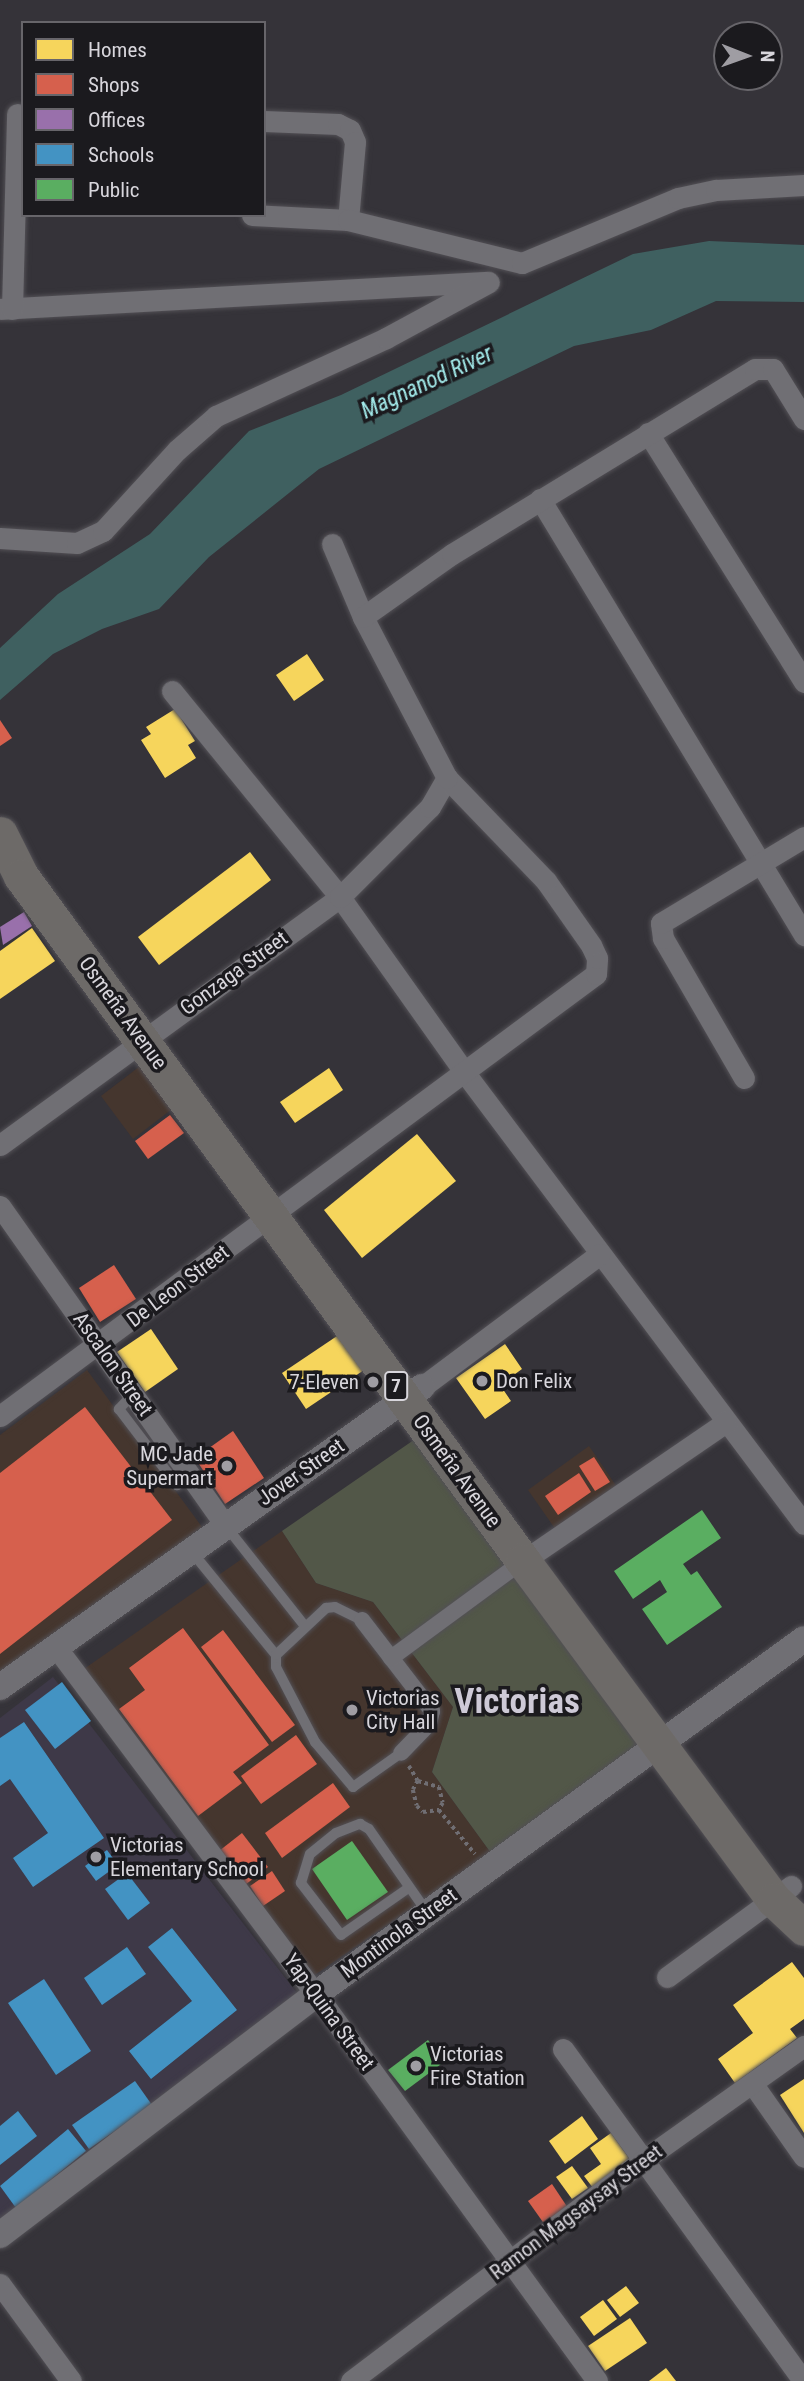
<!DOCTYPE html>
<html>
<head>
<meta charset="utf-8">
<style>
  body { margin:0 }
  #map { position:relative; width:804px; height:2381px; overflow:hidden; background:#353339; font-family:"Roboto Condensed",sans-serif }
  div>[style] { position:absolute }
  .commercial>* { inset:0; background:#45362e }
  .built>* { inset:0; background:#3e3948 }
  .green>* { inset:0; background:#525748 }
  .water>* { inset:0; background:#3f6060 }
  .homes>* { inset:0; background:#f6d55c }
  .shops>* { inset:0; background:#d6604d }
  .offices>* { inset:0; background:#9970ab }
  .schools>* { inset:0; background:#4393c3 }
  .public>* { inset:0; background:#5aae61 }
  .path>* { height:3.5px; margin-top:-1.75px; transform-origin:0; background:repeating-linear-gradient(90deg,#706e73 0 3.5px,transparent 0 7px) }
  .roads { filter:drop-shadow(0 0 2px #525055) drop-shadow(0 0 2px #525055) }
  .service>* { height:10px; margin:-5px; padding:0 5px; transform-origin:5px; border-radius:5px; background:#706f74 }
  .pedestrian>* { height:16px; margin:-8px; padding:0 8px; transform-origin:8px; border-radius:8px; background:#706f74 }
  .minor>* { height:21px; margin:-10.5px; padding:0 10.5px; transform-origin:10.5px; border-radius:10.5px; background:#706f74 }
  .tertiary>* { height:26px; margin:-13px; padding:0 13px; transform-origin:13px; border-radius:13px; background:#706f74 }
  .primary>* { height:35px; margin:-17.5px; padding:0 17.5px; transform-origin:17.5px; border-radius:17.5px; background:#6d6a68 }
  .dots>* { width:19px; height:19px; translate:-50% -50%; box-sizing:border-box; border:4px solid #1b1a1e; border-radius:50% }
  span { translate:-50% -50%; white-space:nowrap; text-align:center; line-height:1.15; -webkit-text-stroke:7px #1b1a1e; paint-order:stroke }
  .shield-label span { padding:2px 5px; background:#1b1a1e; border:2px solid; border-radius:5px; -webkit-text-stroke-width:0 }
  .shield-label { font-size:19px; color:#d8d6dc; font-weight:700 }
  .street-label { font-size:21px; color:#d8d6dc }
  .poi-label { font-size:21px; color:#d8d6dc }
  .left { translate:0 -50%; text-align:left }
  .right { translate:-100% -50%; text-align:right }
  .water-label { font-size:23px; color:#a2eaea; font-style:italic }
  .town-label { font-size:35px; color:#cecad7; font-weight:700 }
  .legend { position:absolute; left:21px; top:21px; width:245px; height:196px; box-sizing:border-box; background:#1b1a1e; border:2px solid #67656a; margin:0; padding:9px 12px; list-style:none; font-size:21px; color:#d8d6dc }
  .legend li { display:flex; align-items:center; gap:14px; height:35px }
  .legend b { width:35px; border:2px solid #67656a }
  .north { position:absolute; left:713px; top:21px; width:70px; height:70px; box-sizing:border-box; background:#1b1a1e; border:2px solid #67656a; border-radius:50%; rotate:91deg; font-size:19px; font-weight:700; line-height:28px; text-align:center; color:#d8d6dc }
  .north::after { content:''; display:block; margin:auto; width:24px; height:32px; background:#9f9da3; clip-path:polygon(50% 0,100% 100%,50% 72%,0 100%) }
</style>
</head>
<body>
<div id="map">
  <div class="commercial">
    <i style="clip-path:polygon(144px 1063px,176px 1106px,133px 1139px,101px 1096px)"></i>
    <i style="clip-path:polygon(87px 1370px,202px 1527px,0 1679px,0 1435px)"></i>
    <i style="clip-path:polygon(589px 1446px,617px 1487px,556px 1530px,528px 1490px)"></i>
    <i style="clip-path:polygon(282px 1531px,316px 1583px,373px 1602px,453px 1707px,432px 1772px,491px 1853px,312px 1977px,81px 1671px)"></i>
  </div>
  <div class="built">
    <i style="clip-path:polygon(53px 1677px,300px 1997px,0 2219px,0 1718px)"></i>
  </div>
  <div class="green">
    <i style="clip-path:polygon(421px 1435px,644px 1741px,491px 1853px,432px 1772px,453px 1707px,373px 1602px,316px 1583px,282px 1531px)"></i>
  </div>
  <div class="water">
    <i style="clip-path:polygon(709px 241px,804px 245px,804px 302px,716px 301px,651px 330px,574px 346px,319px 469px,209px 557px,159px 609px,102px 629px,53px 654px,0 700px,0 648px,58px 594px,150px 534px,249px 431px,341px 395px,633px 254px)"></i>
  </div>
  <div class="homes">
    <i style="clip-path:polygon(307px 654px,324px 680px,294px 701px,276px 675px)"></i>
    <i style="clip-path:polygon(175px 709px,195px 741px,188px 745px,196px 758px,165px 778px,141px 740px,151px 734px,146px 727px)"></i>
    <i style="clip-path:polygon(250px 852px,271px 880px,159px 965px,138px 937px)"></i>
    <i style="clip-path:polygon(32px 928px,55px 961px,0 999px,0 951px)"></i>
    <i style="clip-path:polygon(329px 1068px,343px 1090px,295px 1123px,280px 1102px)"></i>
    <i style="clip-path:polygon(417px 1134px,456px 1181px,362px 1258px,324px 1210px)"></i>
    <i style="clip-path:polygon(151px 1329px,178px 1369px,145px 1392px,117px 1352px)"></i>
    <i style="clip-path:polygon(343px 1332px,367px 1368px,306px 1409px,282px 1373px)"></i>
    <i style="clip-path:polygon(505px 1344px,522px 1369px,500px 1385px,511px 1401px,485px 1419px,456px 1378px)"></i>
    <i style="clip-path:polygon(792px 1962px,804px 1978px,804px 2019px,790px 2029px,797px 2038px,735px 2083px,718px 2059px,753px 2033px,733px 2005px)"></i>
    <i style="clip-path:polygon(804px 2079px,804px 2133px,780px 2095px)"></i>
    <i style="clip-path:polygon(582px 2116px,598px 2139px,565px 2164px,549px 2141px)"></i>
    <i style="clip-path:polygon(611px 2133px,634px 2165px,596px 2192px,584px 2176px,601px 2164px,590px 2148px)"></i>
    <i style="clip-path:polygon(572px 2166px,588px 2188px,572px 2199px,556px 2177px)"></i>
    <i style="clip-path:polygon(626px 2286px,639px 2303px,620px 2317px,607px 2300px)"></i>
    <i style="clip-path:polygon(603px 2300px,617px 2319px,594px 2336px,580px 2317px)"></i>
    <i style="clip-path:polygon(630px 2318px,647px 2343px,605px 2371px,588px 2346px)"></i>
    <i style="clip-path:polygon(666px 2368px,676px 2381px,649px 2381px)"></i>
  </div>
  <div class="shops">
    <i style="clip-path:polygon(0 720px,12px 738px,0 746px)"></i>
    <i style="clip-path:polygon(170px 1115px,184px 1133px,148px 1159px,135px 1141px)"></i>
    <i style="clip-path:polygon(114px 1265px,136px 1299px,100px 1322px,79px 1288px)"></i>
    <i style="clip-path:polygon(85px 1407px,172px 1520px,0 1654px,0 1473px)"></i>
    <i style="clip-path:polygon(233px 1431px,264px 1478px,225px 1504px,195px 1458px)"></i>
    <i style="clip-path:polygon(594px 1457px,610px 1482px,595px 1491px,579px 1466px)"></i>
    <i style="clip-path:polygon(579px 1473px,591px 1492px,558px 1515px,545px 1496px)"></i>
    <i style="clip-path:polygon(183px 1628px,269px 1745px,233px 1772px,242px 1783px,198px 1816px,119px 1709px,145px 1690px,129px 1668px)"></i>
    <i style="clip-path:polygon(223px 1630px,295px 1725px,272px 1742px,201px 1647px)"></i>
    <i style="clip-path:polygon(296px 1735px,317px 1764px,261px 1804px,241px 1776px)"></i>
    <i style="clip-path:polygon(333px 1783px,350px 1807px,282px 1858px,265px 1833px)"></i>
    <i style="clip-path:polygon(242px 1833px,268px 1867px,245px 1885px,219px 1851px)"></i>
    <i style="clip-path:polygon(272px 1871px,285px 1891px,263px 1906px,250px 1886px)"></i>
    <i style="clip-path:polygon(552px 2184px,568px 2208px,545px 2225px,528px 2201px)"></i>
  </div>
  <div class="offices">
    <i style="clip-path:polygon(24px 912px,32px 926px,3px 945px,0 927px)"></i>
  </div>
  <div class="schools">
    <i style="clip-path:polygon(62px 1682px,91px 1721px,55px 1749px,25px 1710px)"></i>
    <i style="clip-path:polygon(24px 1722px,104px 1838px,33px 1887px,13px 1858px,48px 1833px,10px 1779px,0 1786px,0 1738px)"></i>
    <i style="clip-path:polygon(107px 1850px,118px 1865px,96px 1881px,85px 1866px)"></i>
    <i style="clip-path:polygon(127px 1873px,150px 1903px,128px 1920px,105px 1889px)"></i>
    <i style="clip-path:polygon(172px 1928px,237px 2010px,151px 2079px,129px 2051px,192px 2001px,148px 1947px)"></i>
    <i style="clip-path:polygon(127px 1947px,146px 1974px,102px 2005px,84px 1978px)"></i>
    <i style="clip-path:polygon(44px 1979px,91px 2051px,56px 2075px,8px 2003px)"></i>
    <i style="clip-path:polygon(135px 2081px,152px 2105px,89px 2149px,72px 2125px)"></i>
    <i style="clip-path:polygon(18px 2111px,37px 2136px,0 2165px,0 2126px)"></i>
    <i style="clip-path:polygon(68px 2129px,86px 2151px,16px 2208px,0 2186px)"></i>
  </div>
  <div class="public">
    <i style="clip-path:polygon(702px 1510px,721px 1538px,683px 1564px,691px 1575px,697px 1571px,722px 1607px,667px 1645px,642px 1609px,667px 1592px,660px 1580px,633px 1599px,614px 1571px)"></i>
    <i style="clip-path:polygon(352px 1841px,388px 1892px,347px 1920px,312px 1869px)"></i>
    <i style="clip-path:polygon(428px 2040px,444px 2062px,405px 2091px,388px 2070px)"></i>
  </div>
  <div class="path">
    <i style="left:409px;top:1766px;width:17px;rotate:59deg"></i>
    <i style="left:418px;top:1781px;width:22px;rotate:16deg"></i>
    <i style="left:439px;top:1787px;width:16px;rotate:76deg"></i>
    <i style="left:443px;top:1803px;width:8px;rotate:120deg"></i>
    <i style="left:439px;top:1810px;width:57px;rotate:50.7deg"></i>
    <i style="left:418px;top:1781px;width:10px;rotate:119deg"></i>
    <i style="left:413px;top:1790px;width:16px;rotate:76deg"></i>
    <i style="left:417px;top:1806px;width:8px;rotate:45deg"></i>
    <i style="left:423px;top:1812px;width:16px;rotate:-7deg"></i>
  </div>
  <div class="roads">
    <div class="service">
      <i style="left:133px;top:1394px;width:21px;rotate:133deg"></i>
      <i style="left:119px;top:1409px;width:96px;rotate:52.7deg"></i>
      <i style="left:177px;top:1485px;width:16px;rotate:-43deg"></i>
      <i style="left:225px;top:1525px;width:127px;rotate:51.7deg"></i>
      <i style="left:192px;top:1552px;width:133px;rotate:50.8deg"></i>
      <i style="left:276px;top:1655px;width:12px;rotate:90deg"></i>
      <i style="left:276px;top:1667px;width:85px;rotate:62.5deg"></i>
      <i style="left:315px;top:1742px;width:59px;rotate:49.8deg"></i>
      <i style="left:353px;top:1787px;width:59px;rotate:-35.3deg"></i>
      <i style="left:276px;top:1655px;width:69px;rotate:-43.2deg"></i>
      <i style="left:326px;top:1608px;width:9px;rotate:-6deg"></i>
      <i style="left:335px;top:1607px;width:30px;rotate:26deg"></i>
      <i style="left:407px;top:1889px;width:80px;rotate:145.1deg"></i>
      <i style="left:341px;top:1935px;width:66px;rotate:-127.6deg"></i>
      <i style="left:301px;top:1883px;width:30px;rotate:-73deg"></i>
      <i style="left:310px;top:1854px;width:33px;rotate:-39deg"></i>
      <i style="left:336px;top:1833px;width:26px;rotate:-21deg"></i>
      <i style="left:360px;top:1824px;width:10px;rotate:29deg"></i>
      <i style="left:369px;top:1829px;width:101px;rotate:55.1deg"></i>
    </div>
    <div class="pedestrian">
      <i style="left:362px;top:1620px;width:115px;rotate:52.4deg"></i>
      <i style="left:432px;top:1711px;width:13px;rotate:103deg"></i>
      <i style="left:429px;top:1724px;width:40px;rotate:134deg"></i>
      <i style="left:391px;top:1658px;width:164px;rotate:-36.3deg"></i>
    </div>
    <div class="minor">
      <i style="left:264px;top:121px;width:74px;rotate:2.3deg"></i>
      <i style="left:338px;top:124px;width:13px;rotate:27deg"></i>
      <i style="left:350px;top:130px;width:13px;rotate:67deg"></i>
      <i style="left:355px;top:142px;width:78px;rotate:95.1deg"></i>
      <i style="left:252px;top:215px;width:96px;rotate:3deg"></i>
      <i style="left:348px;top:220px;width:179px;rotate:13.9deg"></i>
      <i style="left:522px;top:263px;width:169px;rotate:-22.6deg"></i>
      <i style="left:678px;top:198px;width:39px;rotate:-12deg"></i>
      <i style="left:716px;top:190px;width:88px;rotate:-3.3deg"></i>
      <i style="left:0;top:309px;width:488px;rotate:-3.2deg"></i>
      <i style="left:12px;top:309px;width:195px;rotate:-88.5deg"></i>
      <i style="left:648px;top:433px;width:294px;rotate:57.9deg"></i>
      <i style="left:540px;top:499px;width:510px;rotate:58.8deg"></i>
      <i style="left:0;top:538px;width:77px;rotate:3.7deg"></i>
      <i style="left:77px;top:543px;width:29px;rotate:-25deg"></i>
      <i style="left:103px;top:531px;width:110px;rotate:-47.6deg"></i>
      <i style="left:177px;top:450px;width:52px;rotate:-41.1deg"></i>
      <i style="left:216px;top:416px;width:187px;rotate:-24.6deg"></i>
      <i style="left:386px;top:338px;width:117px;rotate:-28.5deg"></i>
      <i style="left:332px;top:544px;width:79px;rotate:67deg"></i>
      <i style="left:172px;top:691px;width:266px;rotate:50.8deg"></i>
      <i style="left:340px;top:897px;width:216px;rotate:54.6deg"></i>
      <i style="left:465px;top:1073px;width:564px;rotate:53.07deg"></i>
      <i style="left:744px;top:1078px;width:162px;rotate:-120.1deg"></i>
      <i style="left:663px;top:938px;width:15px;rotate:-98deg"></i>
      <i style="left:661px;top:923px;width:167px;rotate:-31deg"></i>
      <i style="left:0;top:1145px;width:421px;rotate:-36.1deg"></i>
      <i style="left:340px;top:897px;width:127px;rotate:-45deg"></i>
      <i style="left:430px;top:807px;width:34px;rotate:-60deg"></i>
      <i style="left:0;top:1206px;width:390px;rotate:54.8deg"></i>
      <i style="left:422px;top:1387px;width:222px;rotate:-36.8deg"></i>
      <i style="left:0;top:1416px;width:742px;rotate:-36.56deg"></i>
      <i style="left:596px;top:974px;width:16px;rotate:-86deg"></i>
      <i style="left:597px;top:958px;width:14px;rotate:-115deg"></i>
      <i style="left:591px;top:945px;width:78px;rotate:-125.1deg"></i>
      <i style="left:546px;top:881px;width:143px;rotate:-133.9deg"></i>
      <i style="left:447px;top:778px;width:182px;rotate:-117.6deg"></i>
      <i style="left:363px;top:617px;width:109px;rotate:-35.3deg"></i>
      <i style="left:452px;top:554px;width:355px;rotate:-31.4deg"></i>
      <i style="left:755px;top:369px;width:18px"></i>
      <i style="left:773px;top:369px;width:59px;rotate:58.2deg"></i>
      <i style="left:523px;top:1561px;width:246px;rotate:-34.4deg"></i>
      <i style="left:56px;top:1647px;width:434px;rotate:53.2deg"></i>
      <i style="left:316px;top:1994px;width:478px;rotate:54deg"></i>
      <i style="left:667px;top:1977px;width:154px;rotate:-36.3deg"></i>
      <i style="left:563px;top:2049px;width:410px;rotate:54.1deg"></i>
      <i style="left:752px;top:2083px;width:90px;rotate:54.9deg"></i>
      <i style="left:0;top:2284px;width:120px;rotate:53.8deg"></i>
      <i style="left:351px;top:2381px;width:365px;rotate:-37.1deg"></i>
      <i style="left:642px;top:2161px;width:199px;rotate:-35.4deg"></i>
    </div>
    <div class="tertiary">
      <i style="left:0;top:1687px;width:518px;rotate:-35.41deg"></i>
      <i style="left:0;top:2235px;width:397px;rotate:-37.3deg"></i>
      <i style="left:316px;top:1994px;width:603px;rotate:-36.03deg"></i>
    </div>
    <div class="primary">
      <i style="left:0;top:834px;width:47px;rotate:63.4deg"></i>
      <i style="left:21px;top:876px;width:849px;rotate:53.76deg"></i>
      <i style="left:523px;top:1561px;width:422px;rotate:53.5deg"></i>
      <i style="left:774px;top:1900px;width:41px;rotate:43deg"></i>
    </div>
  </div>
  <div class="dots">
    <i style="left:482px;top:1381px;background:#9f9da3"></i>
    <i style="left:373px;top:1382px;background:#9f9da3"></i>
    <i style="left:227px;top:1466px;background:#9f9da3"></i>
    <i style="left:352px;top:1710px;background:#9f9da3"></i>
    <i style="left:96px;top:1857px;background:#9f9da3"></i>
    <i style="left:416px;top:2066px;background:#9f9da3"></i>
  </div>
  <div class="shield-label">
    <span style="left:396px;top:1386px">7</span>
  </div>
  <div class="street-label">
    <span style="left:234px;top:973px;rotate:-36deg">Gonzaga Street</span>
    <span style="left:123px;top:1013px;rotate:54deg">Osmeña Avenue</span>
    <span style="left:178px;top:1286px;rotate:-37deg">De Leon Street</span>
    <span style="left:113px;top:1364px;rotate:55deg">Ascalon Street</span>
    <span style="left:457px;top:1471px;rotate:54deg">Osmeña Avenue</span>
    <span style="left:301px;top:1472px;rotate:-35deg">Jover Street</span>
    <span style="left:399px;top:1933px;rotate:-36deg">Montinola Street</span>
    <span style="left:329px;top:2012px;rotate:54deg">Yap-Quina Street</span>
    <span style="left:576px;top:2212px;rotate:-37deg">Ramon Magsaysay Street</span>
  </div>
  <div class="poi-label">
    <span class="left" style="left:496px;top:1381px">Don Felix</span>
    <span class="right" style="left:359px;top:1382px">7-Eleven</span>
    <span class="right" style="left:213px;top:1466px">MC Jade<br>Supermart</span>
    <span class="left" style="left:366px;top:1710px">Victorias<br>City Hall</span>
    <span class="left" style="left:110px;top:1857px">Victorias<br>Elementary School</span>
    <span class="left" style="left:430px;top:2066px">Victorias<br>Fire Station</span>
  </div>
  <div class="water-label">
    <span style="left:427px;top:383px;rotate:-25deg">Magnanod River</span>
  </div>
  <div class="town-label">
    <span style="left:517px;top:1702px">Victorias</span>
  </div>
  <ul class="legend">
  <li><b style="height:19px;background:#f6d55c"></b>Homes</li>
  <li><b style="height:19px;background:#d6604d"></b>Shops</li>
  <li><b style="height:19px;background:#9970ab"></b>Offices</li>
  <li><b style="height:19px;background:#4393c3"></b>Schools</li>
  <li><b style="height:19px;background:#5aae61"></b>Public</li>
  </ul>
  <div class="north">N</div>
</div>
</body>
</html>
